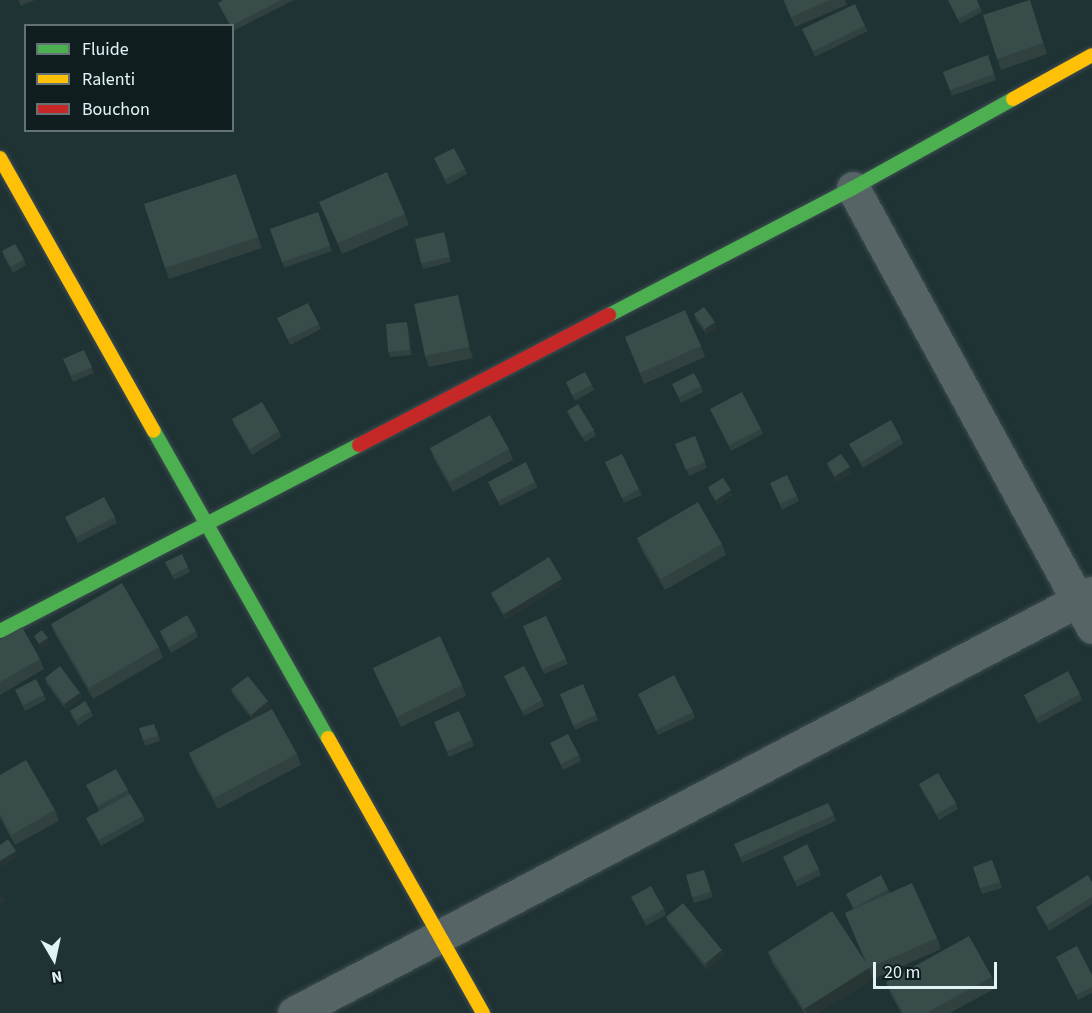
<!DOCTYPE html>
<html>
<head>
<meta charset="utf-8">
<style>
  body { margin:0 }
  #map { position:relative; width:1092px; height:1013px; overflow:hidden; background:#1f3234; font-family:"Source Sans 3",sans-serif }
  div>[style] { position:absolute }
  .roads { filter:drop-shadow(0 0 2px #3d4d4f) drop-shadow(0 0 2px #3d4d4f) }
  .street>* { height:33px; margin:-16.5px; padding:0 16.5px; transform-origin:16.5px; border-radius:16.5px; background:#576465 }
  .fast>* { height:14px; margin:-7px; padding:0 7px; transform-origin:7px; border-radius:7px; background:#4caf50 }
  .slow>* { height:14px; margin:-7px; padding:0 7px; transform-origin:7px; border-radius:7px; background:#ffc107 }
  .jam>* { height:14px; margin:-7px; padding:0 7px; transform-origin:7px; border-radius:7px; background:#c62828 }
  .wall>* { inset:0; background:#304140 }
  .shaded-wall>* { inset:0; background:#273534 }
  .building>* { inset:0; background:#384c4a }
  span { translate:-50% -50%; white-space:nowrap; text-align:center; line-height:1.15; -webkit-text-stroke:4.5px #0f1d1f; paint-order:stroke }
  .legend { position:absolute; left:24px; top:24px; width:210px; height:108px; box-sizing:border-box; background:#0f1d1f; border:2px solid #637375; margin:0; padding:8px 10px; list-style:none; font-size:18px; color:#e1f3f5 }
  .legend li { display:flex; align-items:center; gap:12px; height:30px }
  .legend b { width:30px; border:2px solid #637375 }
  .north { position:absolute; left:24px; top:929px; width:60px; height:60px; -webkit-text-stroke:4px #0f1d1f; paint-order:stroke; rotate:171deg; font-size:16px; font-weight:700; line-height:24px; text-align:center; color:#e1f3f5 }
  .north::after { content:''; display:block; margin:auto; width:21px; height:27px; background:#e1f3f5; clip-path:polygon(50% 0,100% 100%,50% 72%,0 100%) }
  .scale { position:absolute; left:873px; top:962px; width:124px; height:27px; box-sizing:border-box; border:3px solid #e1f3f5; border-top:0; padding-left:8px; font-size:18px; line-height:21px; white-space:nowrap; color:#e1f3f5; -webkit-text-stroke:4px #0f1d1f; paint-order:stroke }
</style>
</head>
<body>
<div id="map">
  <div class="roads">
    <div class="street">
      <i style="left:853px;top:188px;width:500px;rotate:61.4deg"></i>
      <i style="left:294px;top:1013px;width:902px;rotate:-27.76deg"></i>
    </div>
    <div class="fast">
      <i style="left:609px;top:315px;width:275px;rotate:-27.5deg"></i>
      <i style="left:853px;top:188px;width:183px;rotate:-29.1deg"></i>
      <i style="left:154px;top:431px;width:353px;rotate:60.5deg"></i>
      <i style="left:0;top:631px;width:404px;rotate:-27.4deg"></i>
    </div>
    <div class="slow">
      <i style="left:1013px;top:99px;width:90px;rotate:-29.1deg"></i>
      <i style="left:0;top:158px;width:313px;rotate:60.6deg"></i>
      <i style="left:328px;top:738px;width:316px;rotate:60.6deg"></i>
    </div>
    <div class="jam">
      <i style="left:359px;top:445px;width:282px;rotate:-27.5deg"></i>
    </div>
  </div>
  <div class="wall">
    <i style="clip-path:polygon(18px 0,35px 0,21px 6px)"></i>
    <i style="clip-path:polygon(223px 0,294px 0,233px 31px,232px 26px,230px 26px,218px 3px)"></i>
    <i style="clip-path:polygon(783px 0,845px 0,847px 5px,795px 27px)"></i>
    <i style="clip-path:polygon(948px 0,980px 7px,982px 12px,960px 24px)"></i>
    <i style="clip-path:polygon(1030px 0,1047px 54px,1001px 70px,983px 15px)"></i>
    <i style="clip-path:polygon(865px 26px,868px 31px,815px 57px,802px 29px)"></i>
    <i style="clip-path:polygon(988px 55px,996px 80px,952px 96px,943px 72px)"></i>
    <i style="clip-path:polygon(434px 158px,465px 169px,467px 174px,447px 185px)"></i>
    <i style="clip-path:polygon(236px 174px,262px 248px,169px 279px,144px 204px)"></i>
    <i style="clip-path:polygon(319px 202px,405px 214px,409px 225px,342px 254px)"></i>
    <i style="clip-path:polygon(318px 212px,332px 251px,284px 268px,270px 229px)"></i>
    <i style="clip-path:polygon(446px 237px,451px 262px,423px 269px,421px 263px)"></i>
    <i style="clip-path:polygon(2px 251px,24px 259px,26px 265px,13px 273px,4px 257px)"></i>
    <i style="clip-path:polygon(461px 306px,473px 358px,429px 367px,425px 356px)"></i>
    <i style="clip-path:polygon(694px 314px,715px 322px,717px 328px,707px 335px,696px 320px)"></i>
    <i style="clip-path:polygon(277px 318px,319px 324px,321px 329px,290px 345px)"></i>
    <i style="clip-path:polygon(409px 327px,412px 355px,390px 357px,388px 352px)"></i>
    <i style="clip-path:polygon(625px 337px,701px 346px,705px 357px,644px 384px)"></i>
    <i style="clip-path:polygon(84px 350px,94px 373px,73px 382px,63px 359px)"></i>
    <i style="clip-path:polygon(566px 382px,592px 385px,594px 390px,575px 401px)"></i>
    <i style="clip-path:polygon(672px 384px,701px 386px,703px 392px,681px 403px)"></i>
    <i style="clip-path:polygon(710px 409px,761px 429px,763px 434px,731px 451px)"></i>
    <i style="clip-path:polygon(567px 411px,594px 430px,596px 436px,585px 442px,569px 416px)"></i>
    <i style="clip-path:polygon(232px 419px,279px 431px,281px 437px,252px 455px,234px 425px)"></i>
    <i style="clip-path:polygon(695px 436px,707px 468px,689px 476px,675px 444px)"></i>
    <i style="clip-path:polygon(901px 438px,903px 444px,863px 468px,852px 449px,849px 444px)"></i>
    <i style="clip-path:polygon(430px 448px,509px 449px,513px 460px,453px 492px,434px 459px)"></i>
    <i style="clip-path:polygon(605px 462px,639px 489px,642px 495px,624px 503px)"></i>
    <i style="clip-path:polygon(827px 463px,852px 473px,837px 482px,829px 469px)"></i>
    <i style="clip-path:polygon(488px 482px,535px 482px,538px 487px,500px 506px)"></i>
    <i style="clip-path:polygon(770px 483px,797px 496px,799px 501px,782px 510px)"></i>
    <i style="clip-path:polygon(708px 487px,733px 495px,718px 505px,710px 493px)"></i>
    <i style="clip-path:polygon(65px 517px,115px 517px,117px 523px,78px 543px)"></i>
    <i style="clip-path:polygon(637px 538px,722px 544px,726px 555px,665px 590px,641px 549px)"></i>
    <i style="clip-path:polygon(165px 562px,188px 567px,190px 572px,174px 580px)"></i>
    <i style="clip-path:polygon(564px 584px,506px 620px,493px 598px,491px 593px)"></i>
    <i style="clip-path:polygon(51px 624px,159px 647px,163px 658px,93px 699px,55px 634px)"></i>
    <i style="clip-path:polygon(160px 631px,196px 631px,198px 637px,171px 653px,162px 637px)"></i>
    <i style="clip-path:polygon(525px 631px,566px 659px,568px 664px,544px 674px)"></i>
    <i style="clip-path:polygon(0 640px,40px 659px,44px 669px,0 695px)"></i>
    <i style="clip-path:polygon(373px 668px,462px 685px,466px 696px,401px 727px,377px 678px)"></i>
    <i style="clip-path:polygon(504px 676px,542px 700px,544px 706px,524px 716px)"></i>
    <i style="clip-path:polygon(45px 678px,80px 693px,82px 698px,66px 710px,47px 684px)"></i>
    <i style="clip-path:polygon(231px 689px,270px 707px,259px 715px,297px 754px,301px 765px,218px 809px,193px 764px,189px 753px,252px 719px,233px 695px)"></i>
    <i style="clip-path:polygon(15px 690px,44px 695px,46px 700px,25px 711px)"></i>
    <i style="clip-path:polygon(560px 694px,596px 715px,598px 720px,575px 730px)"></i>
    <i style="clip-path:polygon(638px 694px,693px 712px,695px 718px,658px 735px)"></i>
    <i style="clip-path:polygon(1080px 694px,1082px 700px,1038px 724px,1024px 695px)"></i>
    <i style="clip-path:polygon(70px 711px,91px 711px,93px 716px,78px 726px,72px 717px)"></i>
    <i style="clip-path:polygon(436px 727px,472px 740px,474px 746px,449px 757px)"></i>
    <i style="clip-path:polygon(157px 729px,160px 741px,145px 746px,143px 740px)"></i>
    <i style="clip-path:polygon(550px 743px,579px 755px,581px 761px,563px 770px)"></i>
    <i style="clip-path:polygon(0 775px,55px 810px,59px 821px,15px 845px,0 818px)"></i>
    <i style="clip-path:polygon(919px 784px,956px 803px,958px 809px,939px 820px,921px 789px)"></i>
    <i style="clip-path:polygon(86px 785px,128px 790px,129px 794px,143px 816px,145px 821px,101px 846px,88px 823px,86px 818px,99px 811px)"></i>
    <i style="clip-path:polygon(834px 815px,836px 821px,742px 863px,734px 844px)"></i>
    <i style="clip-path:polygon(783px 857px,819px 869px,821px 875px,797px 887px)"></i>
    <i style="clip-path:polygon(992px 860px,1002px 888px,982px 894px,973px 867px)"></i>
    <i style="clip-path:polygon(704px 870px,713px 897px,694px 903px,686px 875px)"></i>
    <i style="clip-path:polygon(1092px 882px,1092px 904px,1049px 931px,1038px 912px,1036px 907px)"></i>
    <i style="clip-path:polygon(888px 889px,890px 893px,937px 938px,941px 949px,873px 979px,819px 1013px,804px 1013px,772px 963px,768px 952px,865px 961px,845px 913px,853px 909px,846px 894px)"></i>
    <i style="clip-path:polygon(631px 897px,664px 909px,666px 915px,646px 926px)"></i>
    <i style="clip-path:polygon(666px 917px,722px 950px,724px 956px,707px 970px,668px 922px)"></i>
    <i style="clip-path:polygon(1056px 957px,1092px 975px,1092px 993px,1078px 1000px)"></i>
    <i style="clip-path:polygon(992px 977px,996px 988px,950px 1013px,901px 1013px,890px 993px,886px 982px)"></i>
  </div>
  <div class="shaded-wall">
    <i style="clip-path:polygon(458px 295px,461px 306px,473px 358px,469px 347px)"></i>
    <i style="clip-path:polygon(407px 322px,409px 327px,412px 355px,410px 350px)"></i>
    <i style="clip-path:polygon(715px 322px,717px 328px,707px 335px,705px 329px)"></i>
    <i style="clip-path:polygon(850px 467px,852px 473px,837px 482px,835px 476px)"></i>
    <i style="clip-path:polygon(731px 490px,733px 495px,718px 505px,716px 500px)"></i>
    <i style="clip-path:polygon(562px 579px,564px 584px,506px 620px,504px 614px)"></i>
    <i style="clip-path:polygon(48px 638px,50px 644px,41px 650px,39px 644px)"></i>
    <i style="clip-path:polygon(80px 693px,82px 698px,66px 710px,64px 704px)"></i>
    <i style="clip-path:polygon(268px 701px,270px 707px,253px 720px,251px 715px)"></i>
    <i style="clip-path:polygon(16px 851px,18px 857px,2px 867px,0 861px)"></i>
    <i style="clip-path:polygon(3px 896px,5px 902px,0 905px,0 898px)"></i>
    <i style="clip-path:polygon(722px 950px,724px 956px,707px 970px,705px 964px)"></i>
    <i style="clip-path:polygon(869px 968px,873px 979px,819px 1013px,806px 1013px,804px 1009px)"></i>
  </div>
  <div class="building">
    <i style="clip-path:polygon(223px 0,281px 0,231px 26px,218px 3px)"></i>
    <i style="clip-path:polygon(784px 0,830px 0,791px 17px)"></i>
    <i style="clip-path:polygon(948px 0,977px 0,980px 7px,958px 19px)"></i>
    <i style="clip-path:polygon(1030px 0,1043px 43px,997px 59px,983px 15px)"></i>
    <i style="clip-path:polygon(855px 4px,865px 26px,813px 51px,802px 29px)"></i>
    <i style="clip-path:polygon(988px 55px,994px 74px,950px 90px,943px 72px)"></i>
    <i style="clip-path:polygon(454px 148px,465px 169px,445px 179px,434px 158px)"></i>
    <i style="clip-path:polygon(387px 172px,405px 214px,338px 243px,319px 202px)"></i>
    <i style="clip-path:polygon(236px 174px,258px 237px,165px 268px,144px 204px)"></i>
    <i style="clip-path:polygon(318px 212px,330px 246px,282px 262px,270px 229px)"></i>
    <i style="clip-path:polygon(444px 232px,449px 257px,421px 263px,415px 239px)"></i>
    <i style="clip-path:polygon(15px 244px,24px 259px,11px 267px,2px 251px)"></i>
    <i style="clip-path:polygon(458px 295px,469px 347px,425px 356px,414px 304px)"></i>
    <i style="clip-path:polygon(308px 303px,319px 324px,288px 339px,277px 318px)"></i>
    <i style="clip-path:polygon(704px 307px,715px 322px,705px 329px,694px 314px)"></i>
    <i style="clip-path:polygon(685px 310px,701px 346px,640px 373px,625px 337px)"></i>
    <i style="clip-path:polygon(407px 322px,410px 350px,388px 352px,386px 324px)"></i>
    <i style="clip-path:polygon(84px 350px,92px 367px,71px 376px,63px 359px)"></i>
    <i style="clip-path:polygon(585px 372px,592px 385px,572px 395px,566px 382px)"></i>
    <i style="clip-path:polygon(694px 373px,701px 386px,679px 397px,672px 384px)"></i>
    <i style="clip-path:polygon(742px 392px,761px 429px,729px 445px,710px 409px)"></i>
    <i style="clip-path:polygon(262px 402px,279px 431px,250px 449px,232px 419px)"></i>
    <i style="clip-path:polygon(578px 404px,594px 430px,582px 437px,567px 411px)"></i>
    <i style="clip-path:polygon(490px 415px,509px 449px,449px 482px,430px 448px)"></i>
    <i style="clip-path:polygon(891px 420px,901px 438px,861px 462px,849px 444px)"></i>
    <i style="clip-path:polygon(695px 436px,705px 462px,686px 470px,675px 444px)"></i>
    <i style="clip-path:polygon(622px 454px,639px 489px,622px 498px,605px 462px)"></i>
    <i style="clip-path:polygon(841px 454px,850px 467px,835px 476px,827px 463px)"></i>
    <i style="clip-path:polygon(526px 462px,535px 482px,498px 501px,488px 482px)"></i>
    <i style="clip-path:polygon(787px 475px,797px 496px,780px 504px,770px 483px)"></i>
    <i style="clip-path:polygon(723px 478px,731px 490px,716px 500px,708px 487px)"></i>
    <i style="clip-path:polygon(104px 497px,115px 517px,76px 537px,65px 517px)"></i>
    <i style="clip-path:polygon(698px 502px,722px 544px,661px 579px,637px 538px)"></i>
    <i style="clip-path:polygon(182px 554px,188px 567px,172px 575px,165px 562px)"></i>
    <i style="clip-path:polygon(549px 557px,562px 579px,504px 614px,491px 593px)"></i>
    <i style="clip-path:polygon(122px 583px,159px 647px,89px 688px,51px 624px)"></i>
    <i style="clip-path:polygon(187px 615px,196px 631px,169px 647px,160px 631px)"></i>
    <i style="clip-path:polygon(546px 616px,566px 659px,542px 669px,523px 626px)"></i>
    <i style="clip-path:polygon(22px 627px,40px 659px,0 682px,0 640px)"></i>
    <i style="clip-path:polygon(42px 630px,48px 638px,39px 644px,34px 636px)"></i>
    <i style="clip-path:polygon(440px 636px,462px 685px,397px 717px,373px 668px)"></i>
    <i style="clip-path:polygon(60px 666px,80px 693px,64px 704px,45px 678px)"></i>
    <i style="clip-path:polygon(524px 666px,542px 700px,522px 711px,504px 676px)"></i>
    <i style="clip-path:polygon(1068px 671px,1080px 694px,1036px 718px,1024px 695px)"></i>
    <i style="clip-path:polygon(674px 675px,693px 712px,656px 730px,638px 694px)"></i>
    <i style="clip-path:polygon(248px 676px,268px 701px,251px 715px,231px 689px)"></i>
    <i style="clip-path:polygon(36px 679px,44px 695px,23px 705px,15px 690px)"></i>
    <i style="clip-path:polygon(583px 684px,596px 715px,573px 725px,560px 694px)"></i>
    <i style="clip-path:polygon(85px 701px,91px 711px,76px 720px,70px 711px)"></i>
    <i style="clip-path:polygon(272px 709px,297px 754px,214px 798px,189px 753px)"></i>
    <i style="clip-path:polygon(459px 711px,472px 740px,447px 751px,434px 722px)"></i>
    <i style="clip-path:polygon(154px 724px,158px 736px,143px 740px,139px 728px)"></i>
    <i style="clip-path:polygon(568px 734px,579px 755px,561px 764px,550px 743px)"></i>
    <i style="clip-path:polygon(26px 760px,55px 810px,11px 835px,0 814px,0 775px)"></i>
    <i style="clip-path:polygon(116px 769px,128px 790px,98px 806px,86px 785px)"></i>
    <i style="clip-path:polygon(938px 773px,956px 803px,937px 814px,919px 784px)"></i>
    <i style="clip-path:polygon(130px 794px,143px 816px,99px 840px,86px 818px)"></i>
    <i style="clip-path:polygon(828px 803px,834px 815px,740px 857px,734px 844px)"></i>
    <i style="clip-path:polygon(8px 839px,16px 851px,0 861px,0 845px)"></i>
    <i style="clip-path:polygon(807px 844px,819px 869px,795px 881px,783px 857px)"></i>
    <i style="clip-path:polygon(992px 860px,1000px 882px,980px 888px,973px 867px)"></i>
    <i style="clip-path:polygon(704px 870px,711px 892px,692px 897px,686px 875px)"></i>
    <i style="clip-path:polygon(881px 875px,888px 889px,854px 908px,846px 894px)"></i>
    <i style="clip-path:polygon(1088px 875px,1092px 882px,1092px 897px,1047px 925px,1036px 907px)"></i>
    <i style="clip-path:polygon(912px 883px,937px 938px,869px 968px,804px 1009px,768px 952px,832px 911px,867px 964px,845px 913px)"></i>
    <i style="clip-path:polygon(651px 886px,664px 909px,644px 920px,631px 897px)"></i>
    <i style="clip-path:polygon(683px 903px,722px 950px,705px 964px,666px 917px)"></i>
    <i style="clip-path:polygon(969px 936px,992px 977px,926px 1013px,903px 1013px,886px 982px)"></i>
    <i style="clip-path:polygon(1077px 946px,1092px 975px,1092px 987px,1076px 995px,1056px 957px)"></i>
  </div>
  <ul class="legend">
  <li><b style="height:8px;background:#4caf50"></b>Fluide</li>
  <li><b style="height:8px;background:#ffc107"></b>Ralenti</li>
  <li><b style="height:8px;background:#c62828"></b>Bouchon</li>
  </ul>
  <div class="north">N</div>
  <div class="scale">20 m</div>
</div>
</body>
</html>
